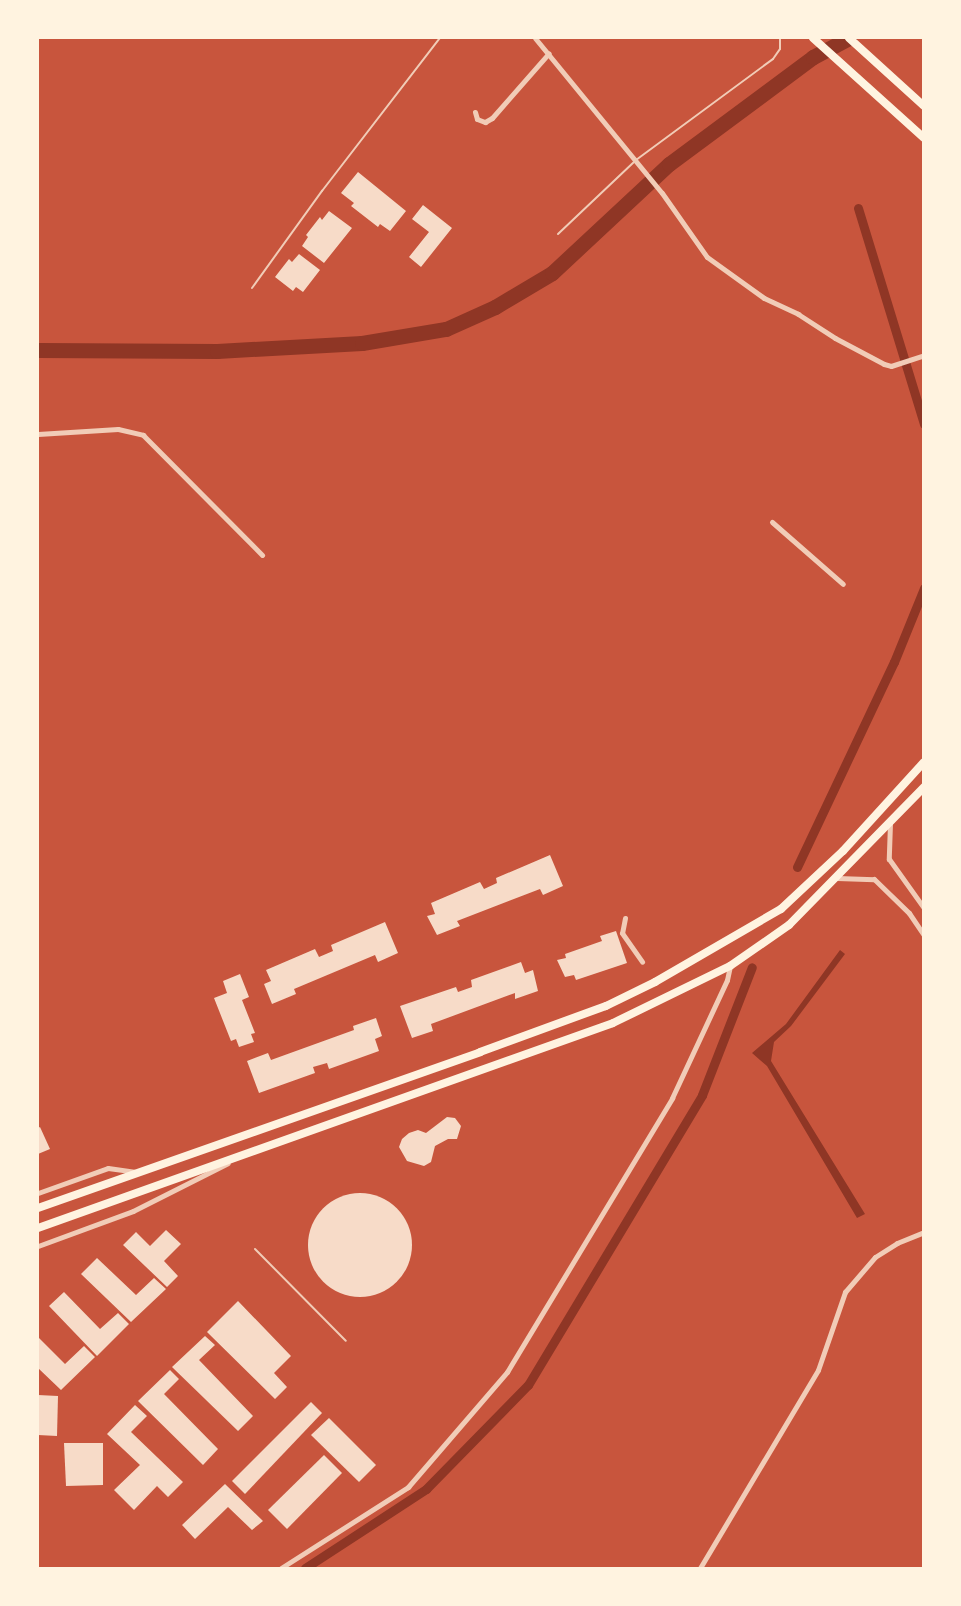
<!DOCTYPE html>
<html>
<head>
<meta charset="utf-8">
<style>
  body { margin:0 }
  #map { position:relative; width:961px; height:1606px; overflow:hidden; background:#c8553d; font-family:"Space Grotesk",sans-serif }
  div>[style] { position:absolute }
  .water>* { inset:0; background:#8f3625 }
  .canal>* { height:9px; margin:-4.5px; padding:0 4.5px; transform-origin:4.5px; border-radius:4.5px; background:#8f3625 }
  .river>* { height:15px; margin:-7.5px; padding:0 7.5px; transform-origin:7.5px; border-radius:7.5px; background:#8f3625 }
  .building>* { inset:0; background:#f7dbc8 }
  .round { border-radius:50% }
  .service>* { height:2px; margin:-1px; padding:0 1px; transform-origin:1px; border-radius:1px; background:#f1ccb7 }
  .minor>* { height:5px; margin:-2.5px; padding:0 2.5px; transform-origin:2.5px; border-radius:2.5px; background:#f1ccb7 }
  .secondary>* { height:8px; margin:-4px; padding:0 4px; transform-origin:4px; border-radius:4px; background:#fff3e0 }
  .primary>* { height:8px; margin:-4px; padding:0 4px; transform-origin:4px; border-radius:4px; background:#fff3e0 }
  span { translate:-50% -50%; white-space:nowrap; text-align:center; line-height:1.15; -webkit-text-stroke:5px #fff3e0; paint-order:stroke }
  .frame { position:absolute; inset:0; border:39px solid #fff3e0; pointer-events:none }
</style>
</head>
<body>
<div id="map">
  <div class="water">
    <i style="clip-path:polygon(840px 950px,845px 954px,791px 1026px,774px 1042px,771px 1061px,865px 1214px,857px 1218px,767px 1066px,752px 1053px,786px 1024px)"></i>
  </div>
  <div class="canal">
    <i style="left:858px;top:208px;width:226px;rotate:73deg"></i>
    <i style="left:797px;top:867px;width:227px;rotate:-64.7deg"></i>
    <i style="left:894px;top:662px;width:80px;rotate:-67.9deg"></i>
    <i style="left:305px;top:1568px;width:145px;rotate:-33.1deg"></i>
    <i style="left:426px;top:1489px;width:146px;rotate:-45.6deg"></i>
    <i style="left:528px;top:1385px;width:338px;rotate:-59deg"></i>
    <i style="left:702px;top:1095px;width:137px;rotate:-68.7deg"></i>
  </div>
  <div class="river">
    <i style="left:38px;top:350px;width:179px;rotate:0.3deg"></i>
    <i style="left:217px;top:351px;width:145px;rotate:-3.2deg"></i>
    <i style="left:362px;top:343px;width:85px;rotate:-9.5deg"></i>
    <i style="left:446px;top:329px;width:54px;rotate:-24.2deg"></i>
    <i style="left:495px;top:307px;width:66px;rotate:-30.8deg"></i>
    <i style="left:552px;top:273px;width:160px;rotate:-43deg"></i>
    <i style="left:669px;top:164px;width:179px;rotate:-36.6deg"></i>
    <i style="left:813px;top:57px;width:41px;rotate:-27.8deg"></i>
  </div>
  <div class="building">
    <i style="clip-path:polygon(358px 172px,406px 211px,390px 231px,380px 224px,378px 227px,351px 206px,354px 203px,341px 193px)"></i>
    <i style="clip-path:polygon(423px 205px,452px 228px,421px 267px,409px 257px,429px 232px,412px 219px)"></i>
    <i style="clip-path:polygon(329px 211px,352px 228px,324px 263px,302px 246px,308px 237px,306px 235px,320px 217px,322px 220px)"></i>
    <i style="clip-path:polygon(299px 254px,320px 270px,303px 292px,296px 287px,293px 291px,275px 277px,289px 259px,292px 262px)"></i>
    <i style="clip-path:polygon(550px 855px,563px 886px,543px 895px,540px 889px,457px 921px,460px 926px,437px 935px,427px 916px,435px 914px,431px 903px,480px 882px,484px 889px,497px 883px,496px 878px)"></i>
    <i style="clip-path:polygon(385px 922px,398px 953px,378px 962px,375px 955px,294px 989px,296px 994px,272px 1004px,264px 984px,271px 981px,266px 970px,315px 949px,319px 957px,333px 951px,331px 945px)"></i>
    <i style="clip-path:polygon(616px 931px,627px 963px,576px 980px,574px 975px,565px 977px,557px 960px,566px 958px,565px 954px,602px 941px,600px 936px)"></i>
    <i style="clip-path:polygon(521px 962px,525px 973px,533px 970px,538px 991px,515px 999px,515px 993px,431px 1024px,433px 1031px,412px 1038px,400px 1006px,456px 987px,458px 992px,472px 987px,471px 980px)"></i>
    <i style="clip-path:polygon(240px 974px,249px 997px,242px 1000px,255px 1033px,251px 1034px,254px 1042px,239px 1047px,236px 1039px,231px 1041px,214px 998px,227px 993px,223px 981px)"></i>
    <i style="clip-path:polygon(376px 1018px,382px 1036px,375px 1039px,379px 1051px,329px 1069px,327px 1063px,313px 1067px,315px 1073px,259px 1093px,247px 1061px,268px 1053px,271px 1060px,354px 1030px,353px 1026px)"></i>
    <i style="clip-path:polygon(447px 1117px,455px 1118px,461px 1126px,457px 1139px,448px 1139px,435px 1146px,431px 1162px,424px 1166px,407px 1161px,399px 1147px,402px 1139px,409px 1133px,418px 1130px,426px 1133px)"></i>
    <i style="clip-path:polygon(40px 1127px,50px 1149px,38px 1154px,38px 1128px)"></i>
    <i class="round" style="left:308px;top:1193px;width:104px;height:104px"></i>
    <i style="clip-path:polygon(166px 1230px,181px 1244px,164px 1261px,178px 1276px,167px 1287px,123px 1245px,136px 1232px,150px 1246px)"></i>
    <i style="clip-path:polygon(97px 1258px,136px 1295px,154px 1278px,166px 1289px,131px 1322px,81px 1274px)"></i>
    <i style="clip-path:polygon(64px 1292px,100px 1329px,118px 1313px,129px 1324px,97px 1356px,49px 1306px)"></i>
    <i style="clip-path:polygon(238px 1301px,291px 1356px,274px 1373px,287px 1387px,275px 1399px,207px 1332px)"></i>
    <i style="clip-path:polygon(205px 1336px,215px 1345px,199px 1360px,253px 1416px,238px 1431px,172px 1367px)"></i>
    <i style="clip-path:polygon(38px 1337px,65px 1364px,84px 1346px,95px 1357px,61px 1390px,38px 1368px)"></i>
    <i style="clip-path:polygon(170px 1370px,179px 1379px,164px 1394px,218px 1449px,203px 1465px,138px 1401px)"></i>
    <i style="clip-path:polygon(38px 1395px,58px 1396px,57px 1436px,38px 1435px)"></i>
    <i style="clip-path:polygon(311px 1402px,322px 1413px,245px 1494px,232px 1481px)"></i>
    <i style="clip-path:polygon(135px 1405px,147px 1416px,131px 1432px,183px 1482px,168px 1497px,157px 1486px,134px 1510px,114px 1490px,140px 1465px,107px 1434px)"></i>
    <i style="clip-path:polygon(329px 1418px,376px 1465px,359px 1482px,311px 1435px)"></i>
    <i style="clip-path:polygon(64px 1443px,103px 1443px,103px 1485px,66px 1486px)"></i>
    <i style="clip-path:polygon(324px 1455px,342px 1473px,287px 1529px,268px 1510px)"></i>
    <i style="clip-path:polygon(225px 1484px,263px 1521px,252px 1530px,228px 1507px,195px 1539px,182px 1525px)"></i>
  </div>
  <div class="service">
    <i style="left:558px;top:234px;width:108px;rotate:-43.5deg"></i>
    <i style="left:636px;top:160px;width:170px;rotate:-36.4deg"></i>
    <i style="left:773px;top:59px;width:12px;rotate:-55deg"></i>
    <i style="left:780px;top:49px;width:11px;rotate:-90deg"></i>
    <i style="left:252px;top:288px;width:120px;rotate:-54.2deg"></i>
    <i style="left:322px;top:191px;width:193px;rotate:-52.4deg"></i>
    <i style="left:255px;top:1249px;width:129px;rotate:45.3deg"></i>
  </div>
  <div class="minor">
    <i style="left:535px;top:38px;width:200px;rotate:50.7deg"></i>
    <i style="left:662px;top:193px;width:78px;rotate:54.9deg"></i>
    <i style="left:707px;top:257px;width:70px;rotate:35.7deg"></i>
    <i style="left:764px;top:298px;width:38px;rotate:25deg"></i>
    <i style="left:798px;top:314px;width:44px;rotate:33deg"></i>
    <i style="left:835px;top:338px;width:55px;rotate:28deg"></i>
    <i style="left:884px;top:364px;width:7px;rotate:16deg"></i>
    <i style="left:891px;top:366px;width:35px;rotate:-18deg"></i>
    <i style="left:475px;top:112px;width:7px;rotate:74deg"></i>
    <i style="left:477px;top:119px;width:9px;rotate:21deg"></i>
    <i style="left:485px;top:122px;width:8px;rotate:-30deg"></i>
    <i style="left:492px;top:118px;width:86px;rotate:-48.8deg"></i>
    <i style="left:38px;top:434px;width:80px;rotate:-3.6deg"></i>
    <i style="left:118px;top:429px;width:26px;rotate:13deg"></i>
    <i style="left:143px;top:435px;width:169px;rotate:45.2deg"></i>
    <i style="left:772px;top:522px;width:94px;rotate:41.1deg"></i>
    <i style="left:890px;top:823px;width:36px;rotate:92deg"></i>
    <i style="left:889px;top:859px;width:60px;rotate:54.5deg"></i>
    <i style="left:837px;top:878px;width:37px;rotate:2deg"></i>
    <i style="left:874px;top:879px;width:49px;rotate:44.2deg"></i>
    <i style="left:909px;top:913px;width:27px;rotate:56deg"></i>
    <i style="left:625px;top:918px;width:15px;rotate:101deg"></i>
    <i style="left:622px;top:933px;width:35px;rotate:55deg"></i>
    <i style="left:38px;top:1193px;width:74px;rotate:-19.7deg"></i>
    <i style="left:108px;top:1168px;width:28px;rotate:8deg"></i>
    <i style="left:38px;top:1246px;width:101px;rotate:-20.2deg"></i>
    <i style="left:133px;top:1211px;width:106px;rotate:-26.8deg"></i>
    <i style="left:281px;top:1568px;width:151px;rotate:-32.5deg"></i>
    <i style="left:408px;top:1487px;width:152px;rotate:-49.3deg"></i>
    <i style="left:507px;top:1372px;width:320px;rotate:-58.9deg"></i>
    <i style="left:672px;top:1098px;width:130px;rotate:-65deg"></i>
    <i style="left:727px;top:980px;width:14px;rotate:-78deg"></i>
    <i style="left:700px;top:1568px;width:230px;rotate:-59.2deg"></i>
    <i style="left:818px;top:1370px;width:83px;rotate:-70.9deg"></i>
    <i style="left:845px;top:1292px;width:46px;rotate:-49.4deg"></i>
    <i style="left:875px;top:1257px;width:26px;rotate:-32deg"></i>
    <i style="left:897px;top:1243px;width:29px;rotate:-22deg"></i>
  </div>
  <div class="secondary">
    <i style="left:38px;top:1208px;width:469px;rotate:-19.4deg"></i>
    <i style="left:480px;top:1052px;width:134px;rotate:-20.1deg"></i>
    <i style="left:606px;top:1006px;width:55px;rotate:-26.1deg"></i>
    <i style="left:655px;top:982px;width:146px;rotate:-30.1deg"></i>
    <i style="left:781px;top:909px;width:85px;rotate:-43.1deg"></i>
    <i style="left:843px;top:851px;width:120px;rotate:-47.7deg"></i>
    <i style="left:38px;top:1228px;width:610px;rotate:-19.62deg"></i>
    <i style="left:613px;top:1023px;width:130px;rotate:-26deg"></i>
    <i style="left:730px;top:966px;width:72px;rotate:-34.8deg"></i>
    <i style="left:789px;top:925px;width:193px;rotate:-45.6deg"></i>
  </div>
  <div class="primary">
    <i style="left:813px;top:38px;width:149px;rotate:42deg"></i>
    <i style="left:849px;top:38px;width:101px;rotate:42.2deg"></i>
  </div>
  <div class="frame"></div>
</div>
</body>
</html>
